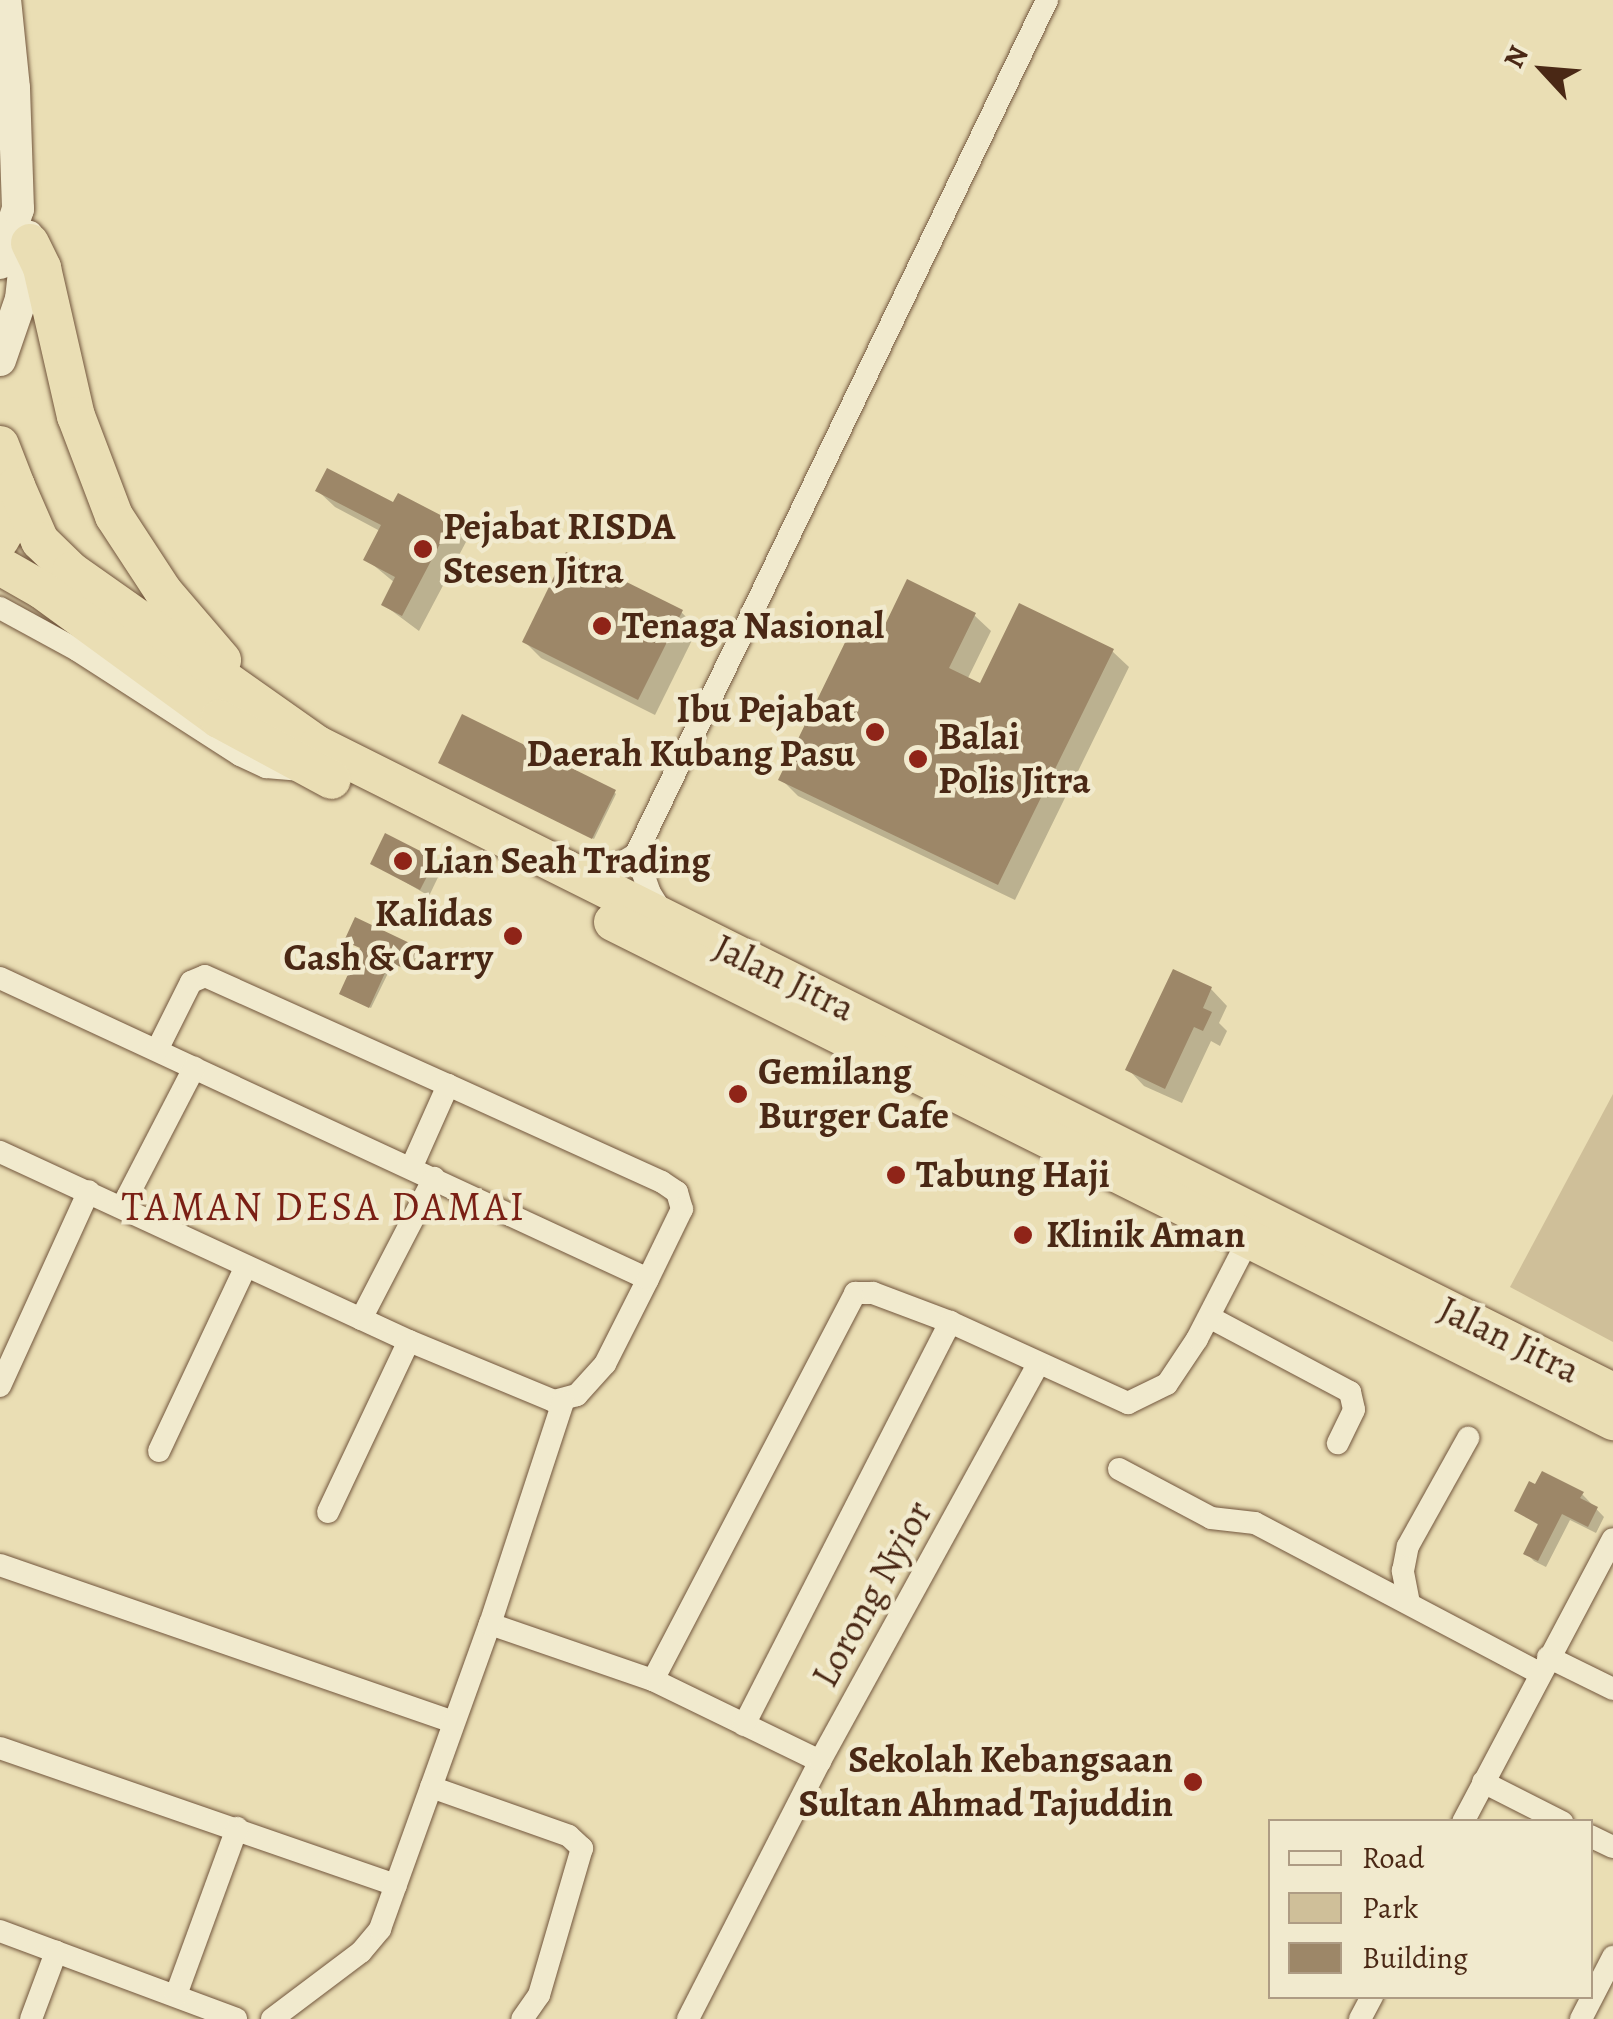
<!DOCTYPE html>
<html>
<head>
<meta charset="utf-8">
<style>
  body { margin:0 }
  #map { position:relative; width:1613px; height:2019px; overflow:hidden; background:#eadeb4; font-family:Alegreya,serif }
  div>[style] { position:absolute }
  .green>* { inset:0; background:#cfbf99 }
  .shadow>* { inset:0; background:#0003 }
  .building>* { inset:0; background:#9d8768 }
  .roads { filter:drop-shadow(0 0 2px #72563d) drop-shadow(0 0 2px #72563d) }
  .minor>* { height:22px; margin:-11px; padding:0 11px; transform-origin:11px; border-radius:11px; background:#f1eace }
  .secondary>* { height:32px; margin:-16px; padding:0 16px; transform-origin:16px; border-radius:16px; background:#f1eace }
  .trunk>* { height:38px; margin:-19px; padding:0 19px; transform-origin:19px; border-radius:19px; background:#eadeb4 }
  .dots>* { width:28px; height:28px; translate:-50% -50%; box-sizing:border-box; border:5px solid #f1eace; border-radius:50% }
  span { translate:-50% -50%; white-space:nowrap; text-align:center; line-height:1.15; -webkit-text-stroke:9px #f1eace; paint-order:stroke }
  .poi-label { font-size:38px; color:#4a2815; font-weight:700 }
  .left { translate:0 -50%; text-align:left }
  .right { translate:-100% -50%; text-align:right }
  .street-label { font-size:38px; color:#4a2815 }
  .neighbourhood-label { font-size:40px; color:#7a1f14; letter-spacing:2.5px }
  .legend { position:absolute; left:1268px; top:1819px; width:325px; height:180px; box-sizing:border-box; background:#f1eace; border:2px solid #ae9c84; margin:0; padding:12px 18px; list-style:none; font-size:30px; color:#4a2815 }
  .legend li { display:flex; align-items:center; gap:20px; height:50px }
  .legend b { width:50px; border:2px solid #ae9c84 }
  .north { position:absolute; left:1493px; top:20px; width:100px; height:100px; -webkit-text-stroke:8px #f1eace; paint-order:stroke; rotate:296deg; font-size:28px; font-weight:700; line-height:40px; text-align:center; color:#4a2815 }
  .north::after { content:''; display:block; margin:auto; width:35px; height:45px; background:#4a2815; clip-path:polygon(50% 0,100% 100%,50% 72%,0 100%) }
</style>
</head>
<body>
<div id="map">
  <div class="green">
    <i style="clip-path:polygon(1613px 1094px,1613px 1342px,1510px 1287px)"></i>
  </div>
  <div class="shadow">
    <i style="clip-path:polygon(318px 491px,394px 505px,450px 523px,467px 540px,419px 631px,384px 605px,395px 583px,366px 559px,380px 531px,335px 507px)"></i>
    <i style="clip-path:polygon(681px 612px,698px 628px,655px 715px,541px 658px,525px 642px)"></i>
    <i style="clip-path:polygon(974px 615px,991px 631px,967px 680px,981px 687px,1112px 651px,1129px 667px,1015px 900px,798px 796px,781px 779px,881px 638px)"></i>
    <i style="clip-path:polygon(442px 764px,614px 792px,616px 794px,594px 839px)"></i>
    <i style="clip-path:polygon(435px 861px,442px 869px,429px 896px,373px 863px)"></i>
    <i style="clip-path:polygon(363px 949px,419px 951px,410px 971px,393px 963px,371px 1008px,344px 996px)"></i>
    <i style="clip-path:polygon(1211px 989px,1227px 1006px,1219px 1023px,1227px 1031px,1220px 1046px,1211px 1041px,1182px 1103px,1144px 1086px,1128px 1069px)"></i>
    <i style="clip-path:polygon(1582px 1494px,1604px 1517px,1596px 1533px,1570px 1520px,1546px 1567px,1534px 1561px,1526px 1553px,1540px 1526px,1517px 1511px)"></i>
  </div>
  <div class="building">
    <i style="clip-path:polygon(327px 468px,393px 502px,398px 493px,452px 521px,402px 616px,381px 605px,395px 577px,363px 560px,381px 525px,315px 491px)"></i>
    <i style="clip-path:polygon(566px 552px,683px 610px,638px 700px,522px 642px)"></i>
    <i style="clip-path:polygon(907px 579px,976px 613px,949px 668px,980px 683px,1019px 603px,1114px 649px,998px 885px,778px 780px,855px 622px,880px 635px)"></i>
    <i style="clip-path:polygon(462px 714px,616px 790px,592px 839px,438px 763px)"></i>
    <i style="clip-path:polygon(385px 833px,436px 859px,420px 890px,370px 864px)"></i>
    <i style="clip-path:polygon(355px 917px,418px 947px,407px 970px,390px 962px,369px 1008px,339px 994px,360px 948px,344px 941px)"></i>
    <i style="clip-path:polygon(1173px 969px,1212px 987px,1203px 1008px,1212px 1012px,1203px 1031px,1194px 1027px,1165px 1089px,1125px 1070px)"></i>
    <i style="clip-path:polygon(1542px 1471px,1584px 1492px,1580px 1498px,1598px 1507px,1588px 1527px,1562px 1514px,1538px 1561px,1523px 1554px,1538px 1524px,1514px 1511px,1529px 1481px,1535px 1484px)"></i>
  </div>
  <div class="roads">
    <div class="minor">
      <i style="left:0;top:608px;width:88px;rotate:28.6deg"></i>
      <i style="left:77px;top:650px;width:194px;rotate:32.8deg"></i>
      <i style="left:240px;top:755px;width:29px;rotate:25deg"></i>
      <i style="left:266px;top:767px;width:33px;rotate:5deg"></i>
      <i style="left:636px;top:854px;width:41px;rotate:70.3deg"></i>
      <i style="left:650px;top:893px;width:25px;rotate:58deg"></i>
      <i style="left:577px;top:876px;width:42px;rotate:-15deg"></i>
      <i style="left:618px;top:865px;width:21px;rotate:-31deg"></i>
      <i style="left:636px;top:854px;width:948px;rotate:-64.3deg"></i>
      <i style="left:0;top:978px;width:714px;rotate:24.92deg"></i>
      <i style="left:648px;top:1279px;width:95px;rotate:116.8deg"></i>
      <i style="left:605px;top:1364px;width:42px;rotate:132.1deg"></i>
      <i style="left:577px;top:1395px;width:24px;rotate:165deg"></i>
      <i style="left:554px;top:1401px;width:157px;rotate:-157.5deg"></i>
      <i style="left:409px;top:1341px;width:451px;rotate:-155.2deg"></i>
      <i style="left:157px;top:1050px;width:76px;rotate:-63.4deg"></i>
      <i style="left:191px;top:982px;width:15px;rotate:-23deg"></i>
      <i style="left:205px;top:976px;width:266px;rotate:24.2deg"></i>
      <i style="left:412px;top:1166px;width:89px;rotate:-66deg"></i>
      <i style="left:448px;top:1085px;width:235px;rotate:24.4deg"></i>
      <i style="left:662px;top:1182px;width:18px;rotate:34deg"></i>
      <i style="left:677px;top:1192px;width:18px;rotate:74deg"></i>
      <i style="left:682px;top:1209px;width:78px;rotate:115.9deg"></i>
      <i style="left:122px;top:1207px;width:157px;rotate:-62.6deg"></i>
      <i style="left:1209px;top:1317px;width:160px;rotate:28deg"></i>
      <i style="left:1350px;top:1392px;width:18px;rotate:77deg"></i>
      <i style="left:1354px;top:1410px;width:37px;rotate:116deg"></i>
      <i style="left:361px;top:1319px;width:159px;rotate:-62.6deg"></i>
      <i style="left:0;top:1386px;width:214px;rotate:-65.5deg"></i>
      <i style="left:159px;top:1451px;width:204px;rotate:-64.8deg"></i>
      <i style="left:1119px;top:1469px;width:104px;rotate:28deg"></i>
      <i style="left:1211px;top:1518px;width:44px;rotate:6.5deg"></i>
      <i style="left:1255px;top:1523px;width:322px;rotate:27.8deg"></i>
      <i style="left:328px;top:1512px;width:189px;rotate:-64.7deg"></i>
      <i style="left:0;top:1565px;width:479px;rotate:19.1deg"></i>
      <i style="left:1409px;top:1603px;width:33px;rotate:-101deg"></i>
      <i style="left:1403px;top:1571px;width:25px;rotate:-79deg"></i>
      <i style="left:1408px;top:1546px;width:124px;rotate:-60.9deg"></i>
      <i style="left:490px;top:1624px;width:172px;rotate:19deg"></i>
      <i style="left:653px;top:1680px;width:186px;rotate:25.9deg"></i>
      <i style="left:1548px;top:1657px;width:72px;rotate:26.2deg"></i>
      <i style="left:653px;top:1680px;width:437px;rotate:-62.4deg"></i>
      <i style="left:855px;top:1293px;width:18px"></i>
      <i style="left:873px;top:1293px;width:82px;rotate:20.6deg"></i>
      <i style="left:950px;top:1322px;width:196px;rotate:24.5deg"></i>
      <i style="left:1128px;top:1403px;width:43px;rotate:-26deg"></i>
      <i style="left:1167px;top:1384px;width:54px;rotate:-56.3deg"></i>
      <i style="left:1197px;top:1339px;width:111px;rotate:-62.7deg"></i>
      <i style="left:744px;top:1725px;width:453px;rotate:-62.9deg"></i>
      <i style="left:0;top:1748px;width:419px;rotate:19.1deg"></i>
      <i style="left:1483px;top:1782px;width:89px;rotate:26.9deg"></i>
      <i style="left:431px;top:1787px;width:146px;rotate:19.5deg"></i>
      <i style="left:569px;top:1836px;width:18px;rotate:43deg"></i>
      <i style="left:582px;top:1848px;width:153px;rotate:106.3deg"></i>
      <i style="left:539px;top:1995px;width:29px;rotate:125deg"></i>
      <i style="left:1463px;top:1822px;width:320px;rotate:-62.1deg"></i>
      <i style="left:1590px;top:1836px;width:25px;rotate:26deg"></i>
      <i style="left:0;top:1931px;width:252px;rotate:20.4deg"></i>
      <i style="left:176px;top:1995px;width:178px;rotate:-69.9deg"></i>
      <i style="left:31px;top:2019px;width:72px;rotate:-69.5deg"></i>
      <i style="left:272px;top:2019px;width:111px;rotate:-37deg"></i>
      <i style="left:361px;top:1952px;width:30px;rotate:-50deg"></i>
      <i style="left:380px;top:1929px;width:324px;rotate:-70.2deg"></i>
      <i style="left:490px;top:1624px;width:234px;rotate:-71.8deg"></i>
      <i style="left:688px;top:2019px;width:290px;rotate:-62.9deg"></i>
      <i style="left:820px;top:1761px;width:453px;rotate:-61.2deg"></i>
      <i style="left:1360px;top:2019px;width:26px;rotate:-62deg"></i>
      <i style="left:1581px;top:2019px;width:70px;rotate:-62.7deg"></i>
    </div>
    <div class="secondary">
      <i style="left:0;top:263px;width:57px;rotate:-71.6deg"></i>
      <i style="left:18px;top:209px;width:121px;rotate:-91.9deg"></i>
      <i style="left:14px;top:88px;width:88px;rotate:-95.8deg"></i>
      <i style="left:0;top:360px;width:65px;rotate:-71deg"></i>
      <i style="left:21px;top:299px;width:63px;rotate:-83.7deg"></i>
    </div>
    <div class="trunk">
      <i style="left:30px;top:243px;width:28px;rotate:64deg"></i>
      <i style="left:42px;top:268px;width:152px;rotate:77.1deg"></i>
      <i style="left:76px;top:416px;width:107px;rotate:69.2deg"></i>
      <i style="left:114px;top:516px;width:90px;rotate:56.8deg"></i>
      <i style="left:163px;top:591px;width:91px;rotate:49.5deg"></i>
      <i style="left:0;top:445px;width:44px;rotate:68.7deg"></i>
      <i style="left:16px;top:486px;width:33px;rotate:97deg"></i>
      <i style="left:12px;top:519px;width:24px;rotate:120deg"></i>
      <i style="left:16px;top:486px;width:60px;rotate:66.4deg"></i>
      <i style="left:40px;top:541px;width:43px;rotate:44.1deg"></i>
      <i style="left:71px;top:571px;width:302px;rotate:35.2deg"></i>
      <i style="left:318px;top:745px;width:1448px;rotate:26.55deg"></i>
      <i style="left:0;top:566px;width:48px;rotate:29.7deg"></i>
      <i style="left:42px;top:590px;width:219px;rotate:36.1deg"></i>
      <i style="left:219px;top:719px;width:128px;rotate:28.4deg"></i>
      <i style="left:613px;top:922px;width:1118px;rotate:26.52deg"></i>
    </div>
  </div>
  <div class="dots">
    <i style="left:423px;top:549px;background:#8f2418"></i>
    <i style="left:602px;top:626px;background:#8f2418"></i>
    <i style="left:875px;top:732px;background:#8f2418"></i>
    <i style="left:918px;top:759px;background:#8f2418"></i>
    <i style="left:403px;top:861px;background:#8f2418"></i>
    <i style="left:513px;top:936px;background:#8f2418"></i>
    <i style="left:738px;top:1094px;background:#8f2418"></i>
    <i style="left:896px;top:1175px;background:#8f2418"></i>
    <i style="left:1023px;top:1235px;background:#8f2418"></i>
    <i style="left:1193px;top:1782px;background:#8f2418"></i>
  </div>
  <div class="poi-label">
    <span class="left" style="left:443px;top:549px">Pejabat RISDA<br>Stesen Jitra</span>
    <span class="left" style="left:622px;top:626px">Tenaga Nasional</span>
    <span class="right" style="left:855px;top:732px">Ibu Pejabat<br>Daerah Kubang Pasu</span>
    <span class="left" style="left:938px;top:759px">Balai<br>Polis Jitra</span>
    <span class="left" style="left:423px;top:861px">Lian Seah Trading</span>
    <span class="right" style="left:493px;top:936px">Kalidas<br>Cash &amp; Carry</span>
    <span class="left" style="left:758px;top:1094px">Gemilang<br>Burger Cafe</span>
    <span class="left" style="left:916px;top:1175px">Tabung Haji</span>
    <span class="left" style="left:1046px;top:1235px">Klinik Aman</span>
    <span class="right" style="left:1173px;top:1782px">Sekolah Kebangsaan<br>Sultan Ahmad Tajuddin</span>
  </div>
  <div class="street-label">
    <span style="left:784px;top:978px;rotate:26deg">Jalan Jitra</span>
    <span style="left:1509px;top:1340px;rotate:26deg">Jalan Jitra</span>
    <span style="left:872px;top:1594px;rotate:-61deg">Lorong Nyior</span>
  </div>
  <div class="neighbourhood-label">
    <span style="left:324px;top:1207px">TAMAN DESA DAMAI</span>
  </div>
  <ul class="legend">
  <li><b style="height:12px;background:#f1eace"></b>Road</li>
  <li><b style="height:28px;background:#cfbf99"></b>Park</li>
  <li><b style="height:28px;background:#9d8768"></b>Building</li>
  </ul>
  <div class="north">N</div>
</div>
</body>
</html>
